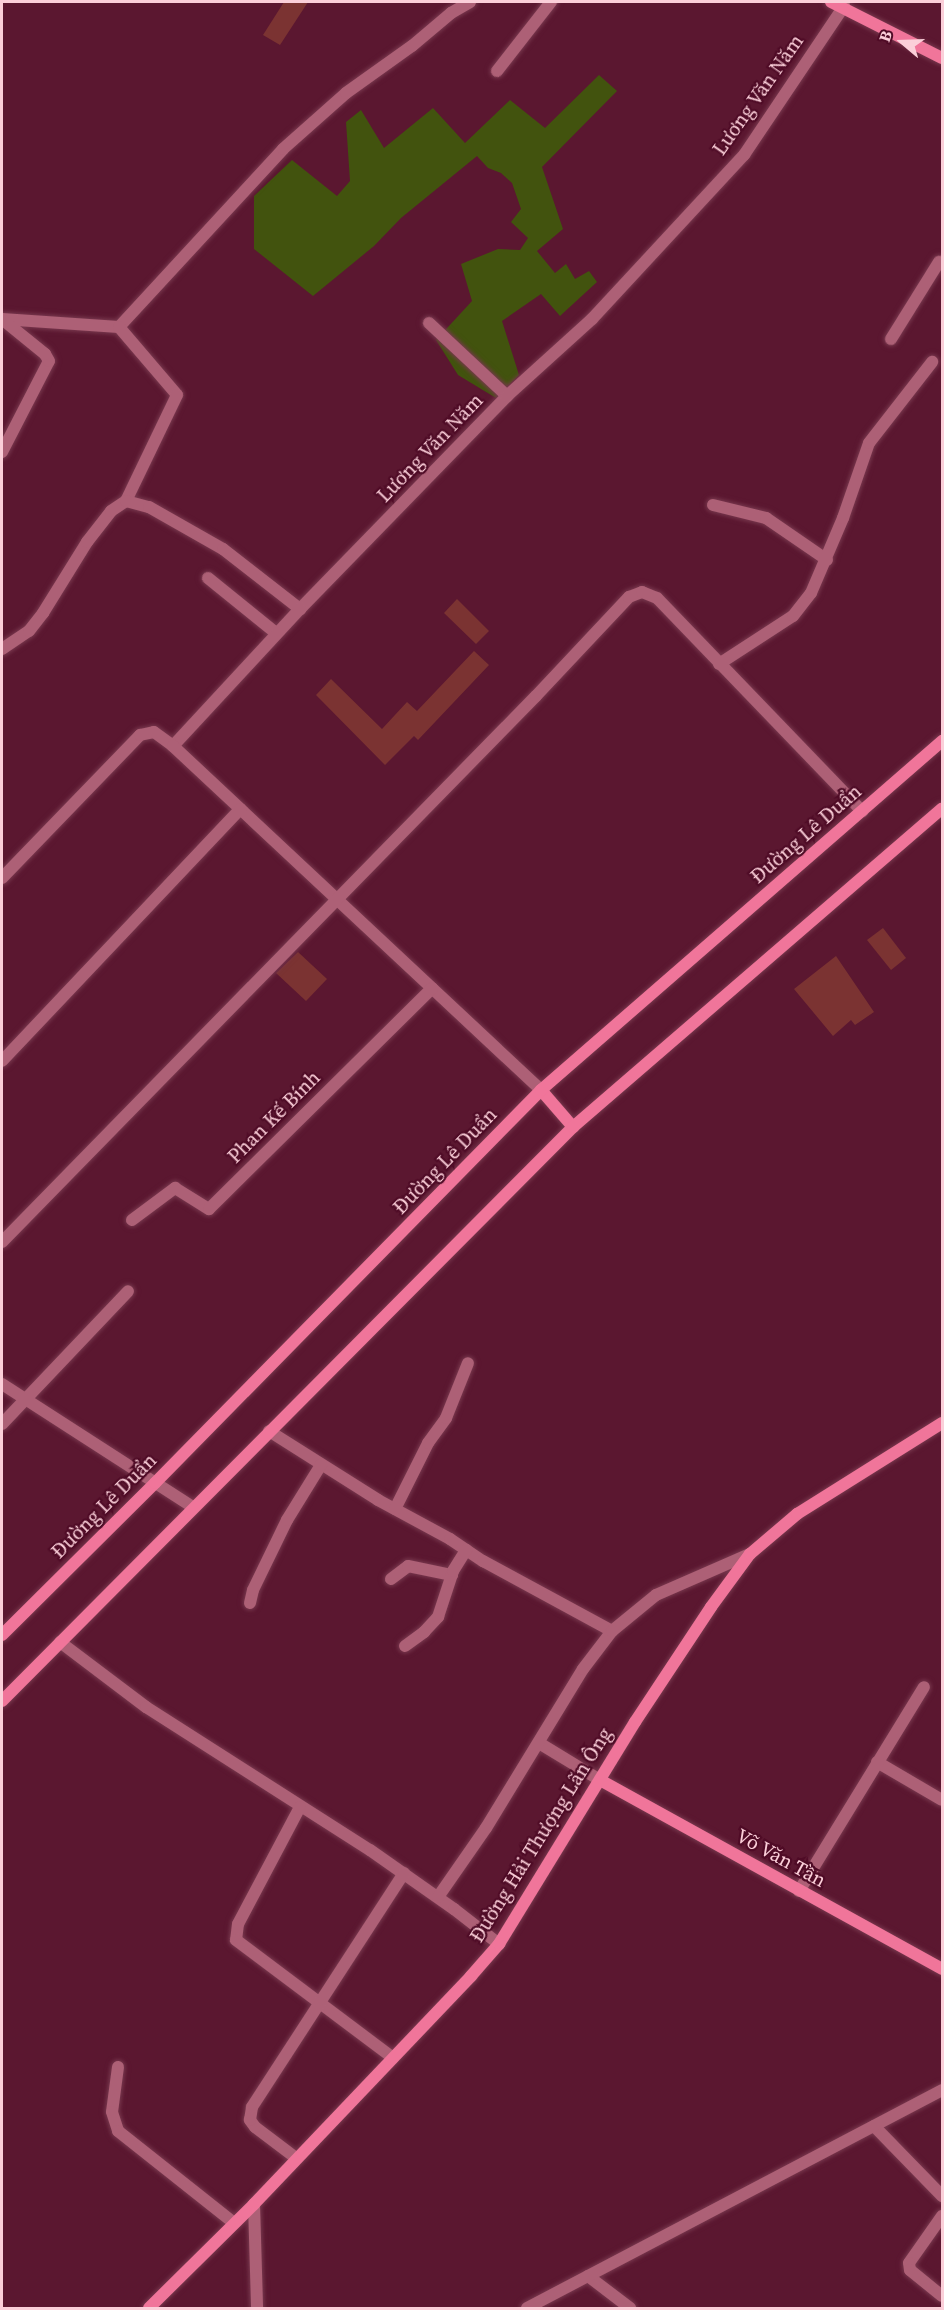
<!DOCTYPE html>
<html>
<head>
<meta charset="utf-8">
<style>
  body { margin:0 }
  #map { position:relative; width:944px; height:2310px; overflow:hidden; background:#5b1730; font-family:"Source Serif 4",serif }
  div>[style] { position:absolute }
  .green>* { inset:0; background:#42530e }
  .building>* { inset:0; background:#7b3332 }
  .roads { filter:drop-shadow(0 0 2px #78384e) drop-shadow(0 0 2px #78384e) }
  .street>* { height:12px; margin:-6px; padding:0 6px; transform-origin:6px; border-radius:6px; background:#ad6076 }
  .secondary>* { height:12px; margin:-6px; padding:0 6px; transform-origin:6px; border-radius:6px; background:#f0759a }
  span { translate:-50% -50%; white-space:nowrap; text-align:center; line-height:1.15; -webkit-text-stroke:4.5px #4f0b26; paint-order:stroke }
  .street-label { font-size:20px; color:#fbcfd9 }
  .frame { position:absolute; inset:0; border:3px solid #fbcfd9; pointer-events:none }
  .north { position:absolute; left:872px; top:12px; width:60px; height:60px; -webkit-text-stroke:4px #4f0b26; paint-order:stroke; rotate:289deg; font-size:16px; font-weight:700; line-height:24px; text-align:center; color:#fbcfd9 }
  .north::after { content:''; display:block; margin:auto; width:21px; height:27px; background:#fbcfd9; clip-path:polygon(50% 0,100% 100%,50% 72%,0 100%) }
</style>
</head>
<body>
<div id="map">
  <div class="green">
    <i style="clip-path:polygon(599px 75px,617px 91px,542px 167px,563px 229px,537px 251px,555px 273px,566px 264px,575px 279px,589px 271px,597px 282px,560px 316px,541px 294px,502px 321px,519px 375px,496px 398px,458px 375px,436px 340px,472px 301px,461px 264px,498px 249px,520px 250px,528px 238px,511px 222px,521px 209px,512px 183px,501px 173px,488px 168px,477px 156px,401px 218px,374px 246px,313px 296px,254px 249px,254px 196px,292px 160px,337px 196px,350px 181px,346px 122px,361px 110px,384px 148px,433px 108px,465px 143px,510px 100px,545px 128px)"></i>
  </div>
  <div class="building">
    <i style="clip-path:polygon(284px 2px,308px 2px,280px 45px,263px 35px)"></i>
    <i style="clip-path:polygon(457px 599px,489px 631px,476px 644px,444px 613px)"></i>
    <i style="clip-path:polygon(474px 651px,489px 665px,418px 740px,414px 736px,385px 765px,316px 695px,331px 679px,382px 729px,407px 702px,417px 711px)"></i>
    <i style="clip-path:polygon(883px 928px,906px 958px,891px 970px,867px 940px)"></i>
    <i style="clip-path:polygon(298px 952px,327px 979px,306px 1001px,276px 973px)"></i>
    <i style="clip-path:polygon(836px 956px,874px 1012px,855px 1025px,851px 1020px,833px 1036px,794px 989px)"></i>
  </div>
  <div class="roads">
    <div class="street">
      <i style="left:497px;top:71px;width:88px;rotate:-52deg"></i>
      <i style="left:2px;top:319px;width:117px;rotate:3.9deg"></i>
      <i style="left:119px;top:327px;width:242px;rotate:-47.3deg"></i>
      <i style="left:283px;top:149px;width:84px;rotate:-41.6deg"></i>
      <i style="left:346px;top:93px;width:81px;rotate:-35.5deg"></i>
      <i style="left:412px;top:46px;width:51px;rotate:-40.2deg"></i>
      <i style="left:451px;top:13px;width:22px;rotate:-30deg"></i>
      <i style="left:429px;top:323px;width:107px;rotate:43.1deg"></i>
      <i style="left:119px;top:327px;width:89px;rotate:49.5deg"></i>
      <i style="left:177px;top:395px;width:118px;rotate:115.7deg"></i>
      <i style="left:891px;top:339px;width:91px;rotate:-58.1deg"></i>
      <i style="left:2px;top:452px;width:102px;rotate:-62.7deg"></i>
      <i style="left:49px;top:361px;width:8px;rotate:-120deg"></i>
      <i style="left:45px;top:354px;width:55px;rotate:-140.9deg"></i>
      <i style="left:713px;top:505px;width:55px;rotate:13.8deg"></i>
      <i style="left:766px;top:518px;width:74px;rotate:34.5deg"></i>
      <i style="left:208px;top:578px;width:87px;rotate:39deg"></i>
      <i style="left:2px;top:649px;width:32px;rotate:-34deg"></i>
      <i style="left:29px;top:631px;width:23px;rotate:-52deg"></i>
      <i style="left:43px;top:613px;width:84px;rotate:-58.2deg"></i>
      <i style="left:87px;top:542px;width:39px;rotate:-52deg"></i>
      <i style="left:111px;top:511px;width:18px;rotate:-34deg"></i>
      <i style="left:126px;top:501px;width:24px;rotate:15deg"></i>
      <i style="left:149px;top:507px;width:85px;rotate:29.6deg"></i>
      <i style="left:223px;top:549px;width:98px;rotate:37.9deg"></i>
      <i style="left:300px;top:609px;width:297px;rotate:-45.8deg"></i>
      <i style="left:507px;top:396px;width:115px;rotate:-42.2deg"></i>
      <i style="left:592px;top:319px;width:224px;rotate:-47.2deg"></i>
      <i style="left:744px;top:155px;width:179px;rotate:-56.1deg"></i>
      <i style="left:844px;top:6px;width:4px;rotate:-104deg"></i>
      <i style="left:719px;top:664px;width:88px;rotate:-33deg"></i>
      <i style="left:793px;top:616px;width:29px;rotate:-52deg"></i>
      <i style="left:811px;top:593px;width:82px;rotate:-66.9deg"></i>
      <i style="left:843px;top:518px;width:79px;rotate:-70.9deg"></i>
      <i style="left:869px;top:443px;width:103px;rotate:-52.1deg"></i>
      <i style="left:173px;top:746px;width:187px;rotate:-47.2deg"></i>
      <i style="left:2px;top:878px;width:199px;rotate:-46deg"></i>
      <i style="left:140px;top:735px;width:14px;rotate:-12deg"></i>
      <i style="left:154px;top:732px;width:24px;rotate:36deg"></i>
      <i style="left:173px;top:746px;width:504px;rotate:43.07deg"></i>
      <i style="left:2px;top:1061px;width:347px;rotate:-46.6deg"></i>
      <i style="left:132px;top:1220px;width:54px;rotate:-36.7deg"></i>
      <i style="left:175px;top:1188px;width:40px;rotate:32deg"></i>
      <i style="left:209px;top:1209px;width:314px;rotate:-44.7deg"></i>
      <i style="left:2px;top:1242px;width:764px;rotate:-45.64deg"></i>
      <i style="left:536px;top:696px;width:136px;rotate:-46.8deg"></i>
      <i style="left:629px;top:597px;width:14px;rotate:-21deg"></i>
      <i style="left:642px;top:592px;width:16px;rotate:22deg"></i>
      <i style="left:657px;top:598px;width:296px;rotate:46.1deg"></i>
      <i style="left:2px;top:1384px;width:227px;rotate:32.8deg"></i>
      <i style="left:2px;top:1424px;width:183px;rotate:-46.5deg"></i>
      <i style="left:269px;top:1431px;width:129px;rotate:32.3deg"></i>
      <i style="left:378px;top:1500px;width:82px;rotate:28.4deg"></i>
      <i style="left:450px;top:1539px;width:40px;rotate:34deg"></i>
      <i style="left:483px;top:1561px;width:147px;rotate:28.5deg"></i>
      <i style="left:395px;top:1509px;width:74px;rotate:-63.4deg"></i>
      <i style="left:428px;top:1443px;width:31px;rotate:-54deg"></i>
      <i style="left:446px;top:1418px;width:59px;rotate:-68.2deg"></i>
      <i style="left:391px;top:1579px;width:21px;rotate:-37deg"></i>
      <i style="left:408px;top:1566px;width:45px;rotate:11.6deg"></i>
      <i style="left:250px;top:1603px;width:13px;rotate:-77deg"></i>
      <i style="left:253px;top:1590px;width:78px;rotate:-64.1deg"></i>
      <i style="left:287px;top:1520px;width:65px;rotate:-58.3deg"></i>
      <i style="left:60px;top:1642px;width:108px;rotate:37.1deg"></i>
      <i style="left:146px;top:1707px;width:266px;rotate:32.6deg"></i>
      <i style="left:370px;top:1850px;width:103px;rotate:35.1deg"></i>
      <i style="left:454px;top:1909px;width:57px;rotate:37.9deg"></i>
      <i style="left:405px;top:1646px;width:24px;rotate:-36deg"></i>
      <i style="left:424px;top:1632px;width:21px;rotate:-47deg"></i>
      <i style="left:438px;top:1617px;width:48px;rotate:-71.9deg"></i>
      <i style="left:453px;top:1571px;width:25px;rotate:-58deg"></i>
      <i style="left:539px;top:1743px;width:71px;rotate:31.2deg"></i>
      <i style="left:877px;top:1762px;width:75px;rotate:30.3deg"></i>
      <i style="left:300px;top:1807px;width:132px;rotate:117.9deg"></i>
      <i style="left:238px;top:1924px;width:16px;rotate:97deg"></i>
      <i style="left:236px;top:1940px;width:196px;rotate:36.9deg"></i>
      <i style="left:799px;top:1891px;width:239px;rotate:-58.5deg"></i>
      <i style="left:438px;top:1897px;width:84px;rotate:-55.2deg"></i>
      <i style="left:486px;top:1828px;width:186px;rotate:-58.6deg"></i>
      <i style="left:583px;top:1669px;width:48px;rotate:-52.7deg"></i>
      <i style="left:612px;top:1631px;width:57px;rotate:-39.3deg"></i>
      <i style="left:656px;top:1595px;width:103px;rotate:-23.6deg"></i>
      <i style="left:118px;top:2067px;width:45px;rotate:97.6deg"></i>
      <i style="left:112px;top:2112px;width:20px;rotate:72deg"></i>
      <i style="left:118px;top:2131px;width:148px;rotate:38.4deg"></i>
      <i style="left:874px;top:2126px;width:98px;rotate:45.8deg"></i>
      <i style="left:296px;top:2158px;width:51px;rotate:-142.9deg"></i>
      <i style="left:255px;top:2127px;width:9px;rotate:-126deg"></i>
      <i style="left:250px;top:2120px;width:13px;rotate:-81deg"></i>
      <i style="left:252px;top:2107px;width:279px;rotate:-57deg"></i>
      <i style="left:254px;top:2204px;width:104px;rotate:88.3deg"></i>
      <i style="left:942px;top:2216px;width:57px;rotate:125.1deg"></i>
      <i style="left:909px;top:2263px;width:7px;rotate:82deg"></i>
      <i style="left:910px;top:2270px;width:41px;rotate:39.1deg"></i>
      <i style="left:588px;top:2276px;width:53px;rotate:37.3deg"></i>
      <i style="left:527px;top:2308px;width:469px;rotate:-27.7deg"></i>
    </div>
    <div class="secondary">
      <i style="left:831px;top:2px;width:124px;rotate:26.8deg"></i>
      <i style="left:541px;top:1090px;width:49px;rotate:49.1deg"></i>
      <i style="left:2px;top:1635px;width:216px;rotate:-44.8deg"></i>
      <i style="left:155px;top:1483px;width:551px;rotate:-45.51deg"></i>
      <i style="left:541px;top:1090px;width:532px;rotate:-41.03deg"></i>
      <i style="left:2px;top:1701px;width:810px;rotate:-45.15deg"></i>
      <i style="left:573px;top:1127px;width:487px;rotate:-40.8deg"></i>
      <i style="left:600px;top:1780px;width:391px;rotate:28.9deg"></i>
      <i style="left:149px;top:2308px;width:148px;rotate:-44.7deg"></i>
      <i style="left:254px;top:2204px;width:315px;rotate:-46.4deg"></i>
      <i style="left:471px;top:1976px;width:43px;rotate:-48.8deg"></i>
      <i style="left:499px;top:1944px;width:260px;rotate:-58.5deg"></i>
      <i style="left:635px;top:1722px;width:138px;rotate:-56.5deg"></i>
      <i style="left:711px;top:1607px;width:66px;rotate:-53.7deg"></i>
      <i style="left:750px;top:1554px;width:62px;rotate:-40.4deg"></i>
      <i style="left:797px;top:1514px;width:171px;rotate:-32.1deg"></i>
    </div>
  </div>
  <div class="street-label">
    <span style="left:758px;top:95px;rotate:-55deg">Lương Văn Năm</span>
    <span style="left:430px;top:448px;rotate:-46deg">Lương Văn Năm</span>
    <span style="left:806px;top:834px;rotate:-41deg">Đường Lê Duẩn</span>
    <span style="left:274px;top:1117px;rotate:-45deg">Phan Kế Bính</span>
    <span style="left:445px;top:1161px;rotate:-46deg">Đường Lê Duẩn</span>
    <span style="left:104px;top:1506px;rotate:-45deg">Đường Lê Duẩn</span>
    <span style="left:541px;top:1835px;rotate:-58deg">Đường Hải Thượng Lãn Ông</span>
    <span style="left:781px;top:1858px;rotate:29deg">Võ Văn Tần</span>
  </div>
  <div class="frame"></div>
  <div class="north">B</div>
</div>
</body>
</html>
